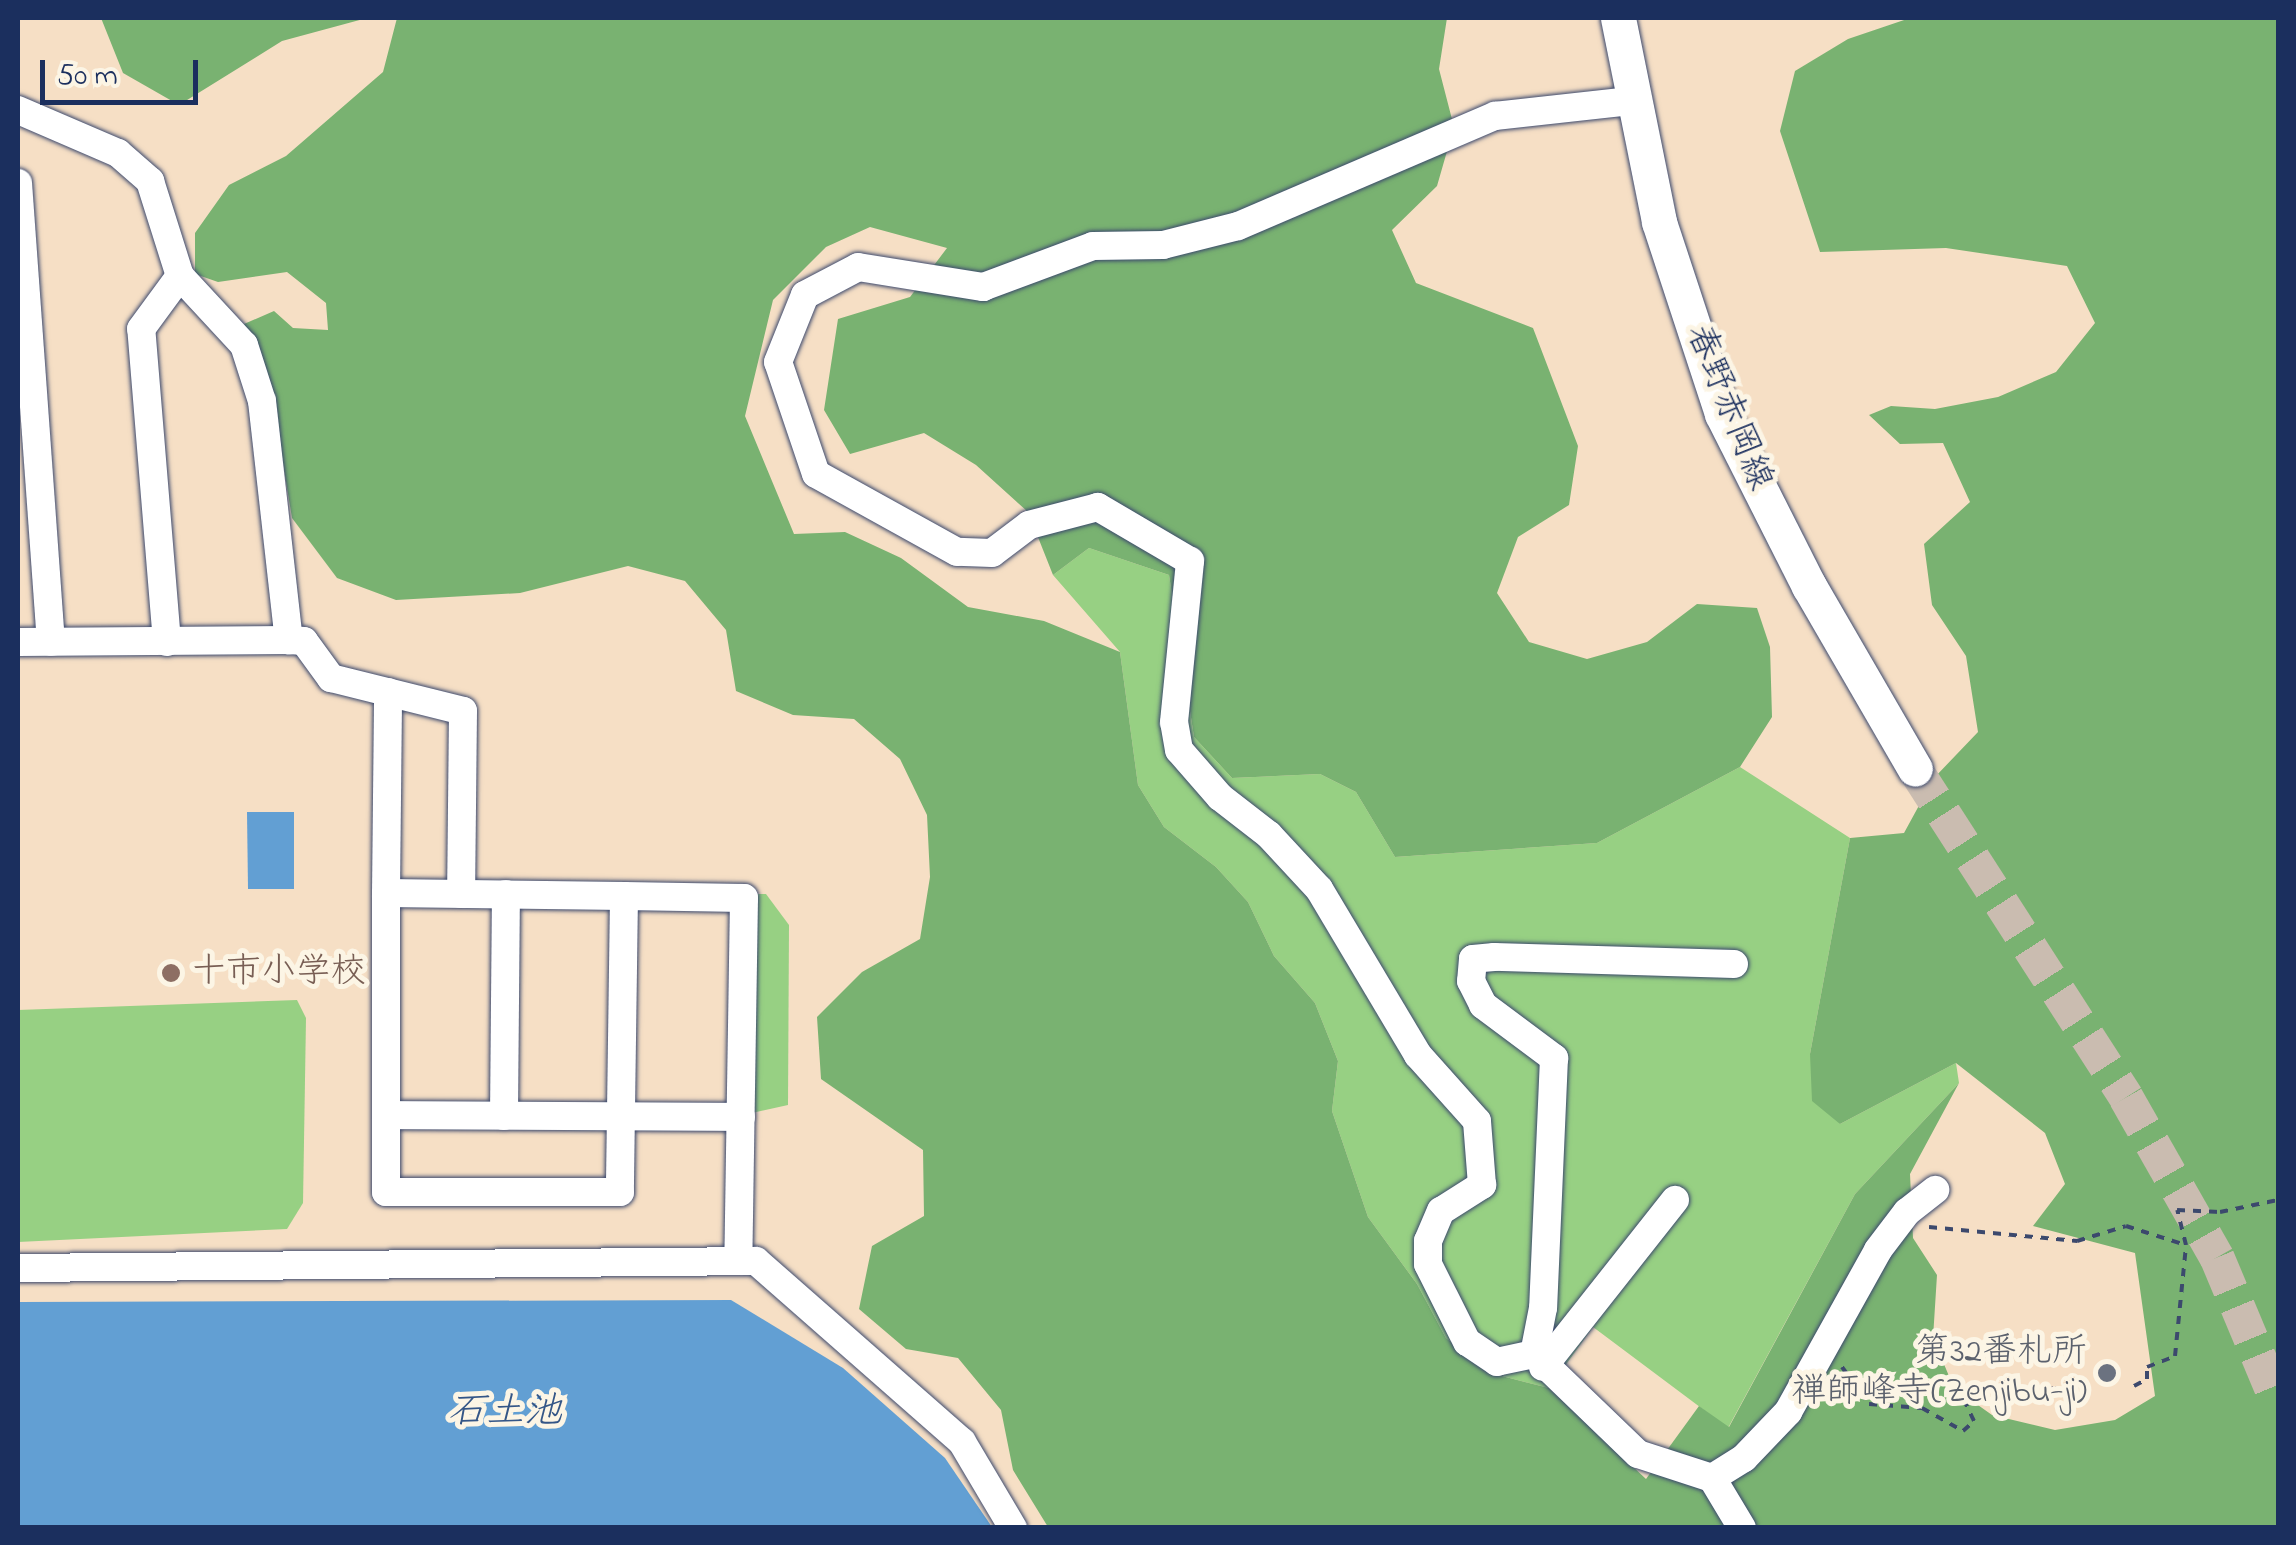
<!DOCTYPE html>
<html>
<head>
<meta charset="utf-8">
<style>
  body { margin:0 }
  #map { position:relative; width:2296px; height:1545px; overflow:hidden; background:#f6dfc5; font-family:"Indie Flower","Klee One",sans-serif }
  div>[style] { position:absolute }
  .green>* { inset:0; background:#97d083 }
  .forest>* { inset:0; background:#79b271 }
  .water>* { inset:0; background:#629fd3 }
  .major-tunnel>* { height:35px; margin-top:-17.5px; transform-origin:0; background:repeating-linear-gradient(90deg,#cabcb0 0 35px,transparent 0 53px) }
  .path>* { height:4px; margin-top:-2px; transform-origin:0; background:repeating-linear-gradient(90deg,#3c496d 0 8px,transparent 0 16px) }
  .roads { filter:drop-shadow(0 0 2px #3c496d) drop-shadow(0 0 2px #3c496d) }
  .minor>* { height:28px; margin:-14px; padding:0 14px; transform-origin:14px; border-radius:14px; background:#fff }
  .major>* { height:35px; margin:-17.5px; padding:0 17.5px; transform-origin:17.5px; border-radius:17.5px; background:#fff }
  .dots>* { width:28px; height:28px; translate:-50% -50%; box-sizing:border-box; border:5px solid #fcf5e5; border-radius:50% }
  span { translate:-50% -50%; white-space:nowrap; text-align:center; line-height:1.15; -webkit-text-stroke:10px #fcf5e5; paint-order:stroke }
  .street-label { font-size:35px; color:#1b2f5e }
  .education-label { font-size:35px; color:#785e54 }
  .left { translate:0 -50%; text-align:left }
  .worship-label { font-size:35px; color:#5b616d }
  .right { translate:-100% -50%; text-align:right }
  .water-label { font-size:38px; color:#345687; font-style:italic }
  .frame { position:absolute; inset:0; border:20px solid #1b2f5e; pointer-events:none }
  .scale { position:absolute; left:40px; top:60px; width:158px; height:45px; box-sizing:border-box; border:5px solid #1b2f5e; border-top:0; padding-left:12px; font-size:30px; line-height:35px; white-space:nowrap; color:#1b2f5e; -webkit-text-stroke:8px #fcf5e5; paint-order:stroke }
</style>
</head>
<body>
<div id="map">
  <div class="green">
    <i style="clip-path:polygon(1089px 548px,1169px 575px,1194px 737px,1232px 778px,1320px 774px,1356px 792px,1395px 857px,1597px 843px,1740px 767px,1850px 838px,1810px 1054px,1840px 1124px,1956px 1063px,1959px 1083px,1855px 1194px,1728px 1428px,1593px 1327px,1549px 1388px,1494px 1374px,1446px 1338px,1417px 1284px,1368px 1217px,1332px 1111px,1338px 1061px,1315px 1003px,1274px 956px,1248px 902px,1216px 867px,1164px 827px,1138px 785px,1120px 652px,1053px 575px)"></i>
    <i style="clip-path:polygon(756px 894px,766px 894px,789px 925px,788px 1105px,752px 1113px)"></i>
    <i style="clip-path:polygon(297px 1000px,306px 1018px,303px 1203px,287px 1229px,18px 1242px,18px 1010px)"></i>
  </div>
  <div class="forest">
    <i style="clip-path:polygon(101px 18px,367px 18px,282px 41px,179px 105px,123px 73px)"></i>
    <i style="clip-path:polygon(397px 18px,1447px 18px,1439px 69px,1454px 127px,1437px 186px,1392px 230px,1416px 283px,1533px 328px,1578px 446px,1569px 505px,1518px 537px,1497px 593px,1529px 642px,1587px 659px,1647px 642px,1697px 604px,1757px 608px,1770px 647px,1772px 717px,1740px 767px,1597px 843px,1395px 857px,1356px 792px,1320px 774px,1232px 778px,1194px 737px,1169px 575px,1089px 548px,1053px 575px,1028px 512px,976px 465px,924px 433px,850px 454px,824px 410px,838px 319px,910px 297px,947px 248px,870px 227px,826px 247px,773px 300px,745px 416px,794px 534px,845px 532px,901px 558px,968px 607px,1044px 621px,1120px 652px,1138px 785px,1164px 827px,1216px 867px,1248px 902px,1274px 956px,1315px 1003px,1338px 1061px,1332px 1111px,1368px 1217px,1417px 1284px,1446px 1338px,1494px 1374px,1549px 1388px,1646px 1479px,1699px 1406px,1729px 1427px,1855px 1194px,1959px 1083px,1910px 1174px,1913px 1238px,1937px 1275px,1933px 1338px,1954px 1388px,1992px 1415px,2055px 1430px,2115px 1420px,2155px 1396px,2135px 1253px,2033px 1226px,2065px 1184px,2045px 1133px,1956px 1063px,1840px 1124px,1812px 1101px,1810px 1054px,1850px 838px,1904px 833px,1934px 778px,1978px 732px,1966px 656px,1932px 605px,1924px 544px,1970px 502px,1943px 443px,1900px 444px,1869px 415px,1891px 406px,1935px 409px,1998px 397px,2056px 372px,2095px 323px,2067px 266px,1946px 248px,1820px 252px,1780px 131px,1795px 71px,1848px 39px,1910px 18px,2278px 18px,2278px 1527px,1048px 1527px,1013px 1470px,1001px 1410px,958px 1358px,906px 1349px,859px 1309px,872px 1246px,924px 1216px,923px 1150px,821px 1079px,817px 1017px,862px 972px,920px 939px,930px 877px,927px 815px,900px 759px,854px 719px,793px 715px,736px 691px,726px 630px,685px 581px,628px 566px,520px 593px,396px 600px,337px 578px,292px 518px,270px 384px,244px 324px,274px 311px,293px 328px,328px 330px,326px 303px,287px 272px,218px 282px,195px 274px,195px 233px,229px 185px,286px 156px,383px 72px)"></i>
  </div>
  <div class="water">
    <i style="clip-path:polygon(247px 812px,294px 812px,294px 889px,248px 889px)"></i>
    <i style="clip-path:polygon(731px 1300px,843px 1368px,945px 1458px,992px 1527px,18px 1527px,18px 1302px)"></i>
  </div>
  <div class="major-tunnel">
    <i style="left:1915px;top:769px;width:390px;rotate:57.2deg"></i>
    <i style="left:2126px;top:1097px;width:184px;rotate:60.4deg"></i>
    <i style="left:2217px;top:1257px;width:158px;rotate:67.3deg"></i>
  </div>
  <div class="path">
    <i style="left:1929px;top:1227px;width:149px;rotate:5.4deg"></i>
    <i style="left:2077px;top:1241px;width:51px;rotate:-17deg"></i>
    <i style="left:2126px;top:1226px;width:63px;rotate:17.6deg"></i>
    <i style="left:1842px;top:1367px;width:46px;rotate:53.9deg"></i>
    <i style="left:1869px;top:1404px;width:53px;rotate:4.3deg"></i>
    <i style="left:1922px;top:1408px;width:47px;rotate:29.3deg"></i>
    <i style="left:1963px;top:1431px;width:15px;rotate:-42deg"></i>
    <i style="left:1974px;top:1421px;width:47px;rotate:-115.5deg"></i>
    <i style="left:1954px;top:1379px;width:17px;rotate:28deg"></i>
    <i style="left:1969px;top:1387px;width:39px;rotate:-7deg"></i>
    <i style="left:2008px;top:1382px;width:27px;rotate:31deg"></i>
    <i style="left:2031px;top:1396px;width:24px;rotate:-19deg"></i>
    <i style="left:2054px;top:1388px;width:13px;rotate:23deg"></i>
    <i style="left:2134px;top:1386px;width:15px;rotate:-28deg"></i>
    <i style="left:2147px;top:1379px;width:12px;rotate:-90deg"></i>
    <i style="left:2147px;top:1367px;width:30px;rotate:-21deg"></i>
    <i style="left:2175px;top:1356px;width:112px;rotate:-84.3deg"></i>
    <i style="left:2186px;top:1245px;width:36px;rotate:-104deg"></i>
    <i style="left:2177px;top:1210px;width:43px;rotate:2.7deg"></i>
    <i style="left:2220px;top:1212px;width:59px;rotate:-11.7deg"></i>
  </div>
  <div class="roads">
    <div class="minor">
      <i style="left:18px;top:110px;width:109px;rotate:23.3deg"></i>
      <i style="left:118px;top:153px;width:43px;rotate:41.2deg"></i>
      <i style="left:150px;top:181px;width:100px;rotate:72.5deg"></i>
      <i style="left:180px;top:276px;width:94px;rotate:47.2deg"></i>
      <i style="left:244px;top:345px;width:59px;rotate:72.2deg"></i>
      <i style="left:262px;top:401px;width:241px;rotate:83.6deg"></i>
      <i style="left:289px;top:640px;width:271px;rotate:179.6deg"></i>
      <i style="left:18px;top:183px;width:460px;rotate:85.9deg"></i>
      <i style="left:289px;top:640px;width:15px;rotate:4deg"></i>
      <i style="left:304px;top:641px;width:46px;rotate:53.9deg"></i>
      <i style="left:331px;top:678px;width:136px;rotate:14deg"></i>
      <i style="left:463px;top:711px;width:183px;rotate:90.6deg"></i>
      <i style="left:167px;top:642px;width:314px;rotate:-94.7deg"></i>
      <i style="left:141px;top:329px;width:66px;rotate:-53.7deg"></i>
      <i style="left:386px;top:893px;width:201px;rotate:-89.4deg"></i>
      <i style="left:624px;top:896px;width:296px;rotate:90.8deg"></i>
      <i style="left:620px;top:1192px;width:234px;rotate:180deg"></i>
      <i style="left:386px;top:1192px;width:299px;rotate:-90deg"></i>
      <i style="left:386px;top:893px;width:238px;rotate:0.7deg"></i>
      <i style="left:624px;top:896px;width:120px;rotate:1deg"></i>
      <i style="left:744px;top:898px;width:363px;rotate:90.9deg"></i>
      <i style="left:1734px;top:964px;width:240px;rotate:-178.3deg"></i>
      <i style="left:1494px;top:957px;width:21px;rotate:175deg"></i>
      <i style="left:1473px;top:959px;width:22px;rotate:95deg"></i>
      <i style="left:1471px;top:981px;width:27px;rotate:63deg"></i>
      <i style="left:1483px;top:1005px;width:89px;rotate:36.7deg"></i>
      <i style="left:1554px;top:1058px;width:250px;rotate:92.5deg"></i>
      <i style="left:1543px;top:1308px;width:47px;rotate:101.1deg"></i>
      <i style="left:1534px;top:1354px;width:144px;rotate:43.9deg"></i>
      <i style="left:1638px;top:1454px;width:78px;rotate:18deg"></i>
      <i style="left:1712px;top:1478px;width:58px;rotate:59deg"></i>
      <i style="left:386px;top:1115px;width:355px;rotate:0.3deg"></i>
      <i style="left:504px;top:1116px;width:222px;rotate:-89.5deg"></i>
      <i style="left:18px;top:1268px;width:738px;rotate:-0.54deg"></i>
      <i style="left:756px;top:1261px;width:274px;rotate:41.3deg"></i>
      <i style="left:962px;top:1442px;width:100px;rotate:59.3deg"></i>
      <i style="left:1534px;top:1354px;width:38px;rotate:168deg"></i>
      <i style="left:1497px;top:1362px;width:36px;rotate:-146deg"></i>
      <i style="left:1467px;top:1342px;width:87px;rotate:-116.6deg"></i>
      <i style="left:1428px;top:1264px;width:23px;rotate:-90deg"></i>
      <i style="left:1428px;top:1241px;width:33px;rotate:-67deg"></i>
      <i style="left:1441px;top:1211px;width:49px;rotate:-32.4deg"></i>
      <i style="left:1482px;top:1185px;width:64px;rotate:-94.5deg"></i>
      <i style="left:1477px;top:1121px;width:89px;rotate:-131.8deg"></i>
      <i style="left:1418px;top:1055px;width:193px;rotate:-120.8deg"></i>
      <i style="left:1319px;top:889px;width:74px;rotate:-132.8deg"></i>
      <i style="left:1269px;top:835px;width:62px;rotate:-142.2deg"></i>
      <i style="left:1220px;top:797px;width:62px;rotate:-131.1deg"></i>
      <i style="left:1179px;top:750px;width:28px;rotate:-100deg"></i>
      <i style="left:1174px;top:722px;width:162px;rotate:-84.3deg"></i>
      <i style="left:1190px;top:561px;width:107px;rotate:-149.6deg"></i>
      <i style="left:1098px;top:507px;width:71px;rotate:165.4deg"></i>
      <i style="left:1029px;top:525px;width:46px;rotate:142.9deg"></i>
      <i style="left:992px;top:553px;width:35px;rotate:-178deg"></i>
      <i style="left:957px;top:552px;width:161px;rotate:-151deg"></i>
      <i style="left:816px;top:474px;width:118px;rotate:-108.7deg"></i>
      <i style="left:778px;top:362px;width:72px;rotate:-68.1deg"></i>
      <i style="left:805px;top:295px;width:60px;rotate:-27.8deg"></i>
      <i style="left:858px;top:267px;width:127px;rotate:9.1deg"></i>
      <i style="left:983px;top:287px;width:117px;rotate:-20.4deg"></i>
      <i style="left:1093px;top:246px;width:70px;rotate:-0.8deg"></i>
      <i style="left:1163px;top:245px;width:77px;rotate:-14.2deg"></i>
      <i style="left:1238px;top:226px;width:280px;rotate:-23.2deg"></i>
      <i style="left:1495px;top:116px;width:136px;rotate:-6.3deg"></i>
      <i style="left:1543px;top:1367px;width:213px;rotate:-51.7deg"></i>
      <i style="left:1712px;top:1478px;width:38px;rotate:-32deg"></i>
      <i style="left:1744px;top:1458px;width:64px;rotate:-46.3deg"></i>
      <i style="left:1788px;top:1412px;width:185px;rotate:-60.9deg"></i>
      <i style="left:1878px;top:1250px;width:48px;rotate:-52.7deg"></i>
      <i style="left:1907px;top:1212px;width:36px;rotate:-38deg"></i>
    </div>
    <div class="major">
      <i style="left:1618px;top:18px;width:208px;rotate:78.6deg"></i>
      <i style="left:1659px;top:222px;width:202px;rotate:71.8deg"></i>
      <i style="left:1722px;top:414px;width:193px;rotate:63.2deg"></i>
      <i style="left:1809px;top:586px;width:211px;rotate:59.9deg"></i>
    </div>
  </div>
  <div class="dots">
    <i style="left:171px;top:973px;background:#8d6e63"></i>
    <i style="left:2107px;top:1373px;background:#6b7280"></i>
  </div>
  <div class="street-label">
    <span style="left:1728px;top:408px;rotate:68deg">春野赤岡線</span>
  </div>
  <div class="education-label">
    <span class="left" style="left:191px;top:973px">十市小学校</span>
  </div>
  <div class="worship-label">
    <span class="right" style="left:2087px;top:1373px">第32番札所<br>禅師峰寺(Zenjibu-ji)</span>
  </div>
  <div class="water-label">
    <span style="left:505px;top:1414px">石土池</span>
  </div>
  <div class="frame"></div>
  <div class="scale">50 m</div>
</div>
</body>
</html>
